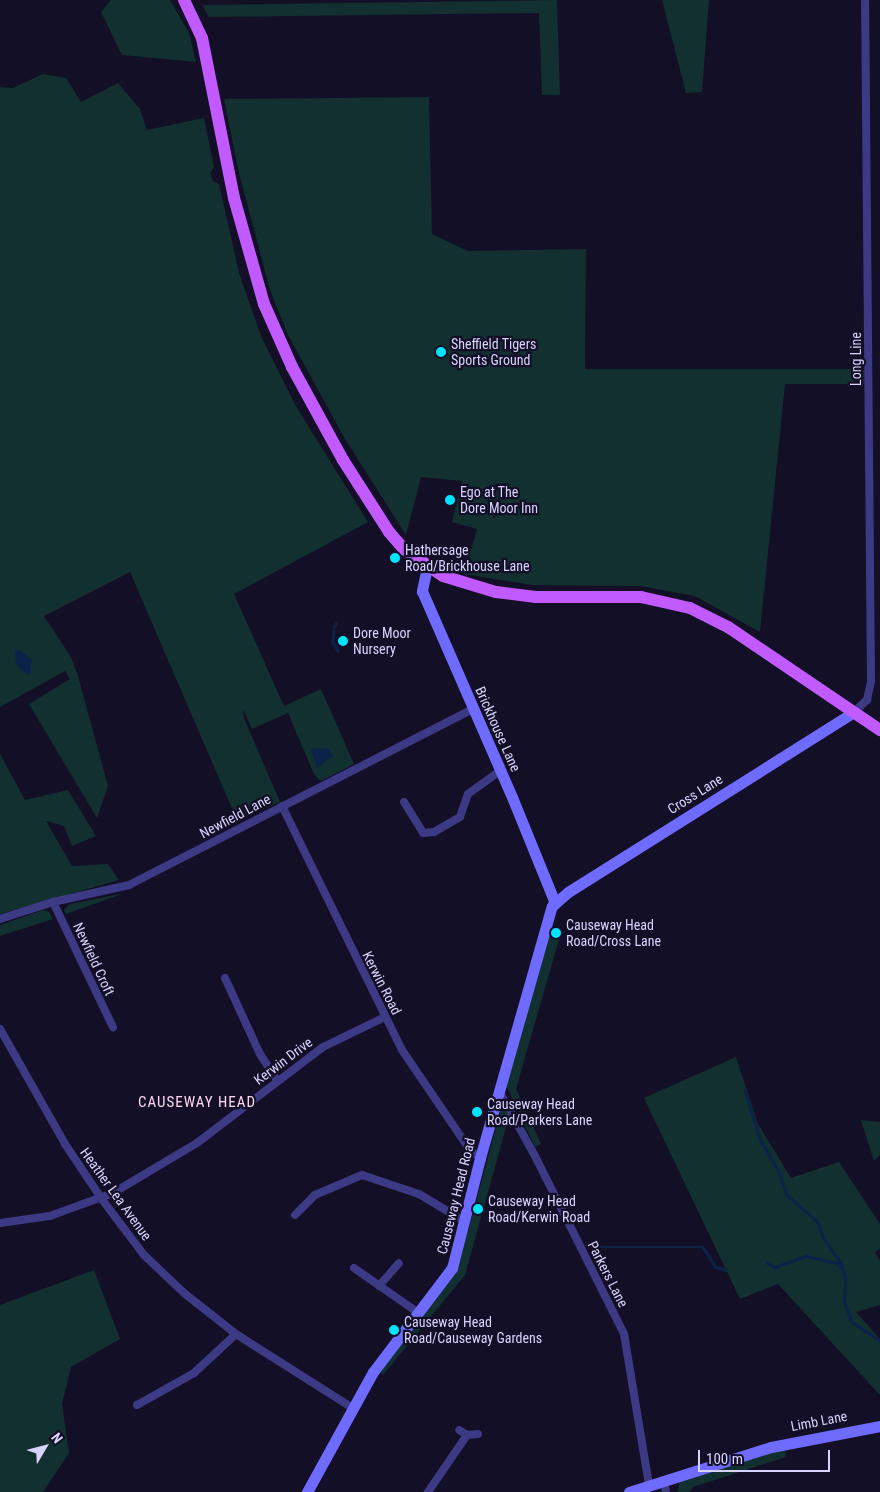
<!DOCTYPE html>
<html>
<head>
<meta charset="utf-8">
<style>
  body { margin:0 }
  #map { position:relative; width:880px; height:1492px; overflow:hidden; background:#130f26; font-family:"Roboto Condensed",sans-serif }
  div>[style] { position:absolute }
  .green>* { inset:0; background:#12302f }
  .water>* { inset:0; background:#0c2248 }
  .stream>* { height:2.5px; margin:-1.25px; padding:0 1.25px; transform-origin:1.25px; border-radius:1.25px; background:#0c2248 }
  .street>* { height:8px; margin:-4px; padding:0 4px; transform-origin:4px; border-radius:4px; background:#3d3a85 }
  .secondary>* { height:11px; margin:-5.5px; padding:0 5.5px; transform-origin:5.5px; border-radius:5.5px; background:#6f6bff }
  .primary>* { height:12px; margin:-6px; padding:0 6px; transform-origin:6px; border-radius:6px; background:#c25bff }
  .dots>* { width:14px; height:14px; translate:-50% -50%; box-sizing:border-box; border:2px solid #130f26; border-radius:50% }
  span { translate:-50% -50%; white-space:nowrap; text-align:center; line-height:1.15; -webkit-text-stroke:4.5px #130f26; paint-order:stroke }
  .poi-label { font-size:14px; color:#d9d4ff }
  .left { translate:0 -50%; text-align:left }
  .street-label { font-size:14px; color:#d9d4ff }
  .neighbourhood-label { font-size:15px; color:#ffd6f0; letter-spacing:1px }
  .north { position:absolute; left:20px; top:1422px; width:50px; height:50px; -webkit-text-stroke:4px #130f26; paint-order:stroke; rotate:53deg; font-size:14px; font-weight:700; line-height:20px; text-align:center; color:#d9d4ff }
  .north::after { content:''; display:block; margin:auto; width:18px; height:22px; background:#d9d4ff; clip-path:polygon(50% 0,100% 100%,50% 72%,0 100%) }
  .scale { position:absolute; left:698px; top:1450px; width:132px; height:22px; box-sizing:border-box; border:2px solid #d9d4ff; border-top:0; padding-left:6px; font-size:15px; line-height:18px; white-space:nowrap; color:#d9d4ff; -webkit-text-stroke:4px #130f26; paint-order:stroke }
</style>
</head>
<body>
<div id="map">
  <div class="green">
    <i style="clip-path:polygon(111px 0,170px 0,189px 33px,196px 62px,122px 55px,101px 12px)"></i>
    <i style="clip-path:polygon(557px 0,560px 95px,542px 95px,539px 13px,209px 17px,202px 5px)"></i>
    <i style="clip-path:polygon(662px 0,709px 0,702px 92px,686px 93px)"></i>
    <i style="clip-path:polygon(43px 74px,66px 78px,81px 102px,118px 83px,140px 109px,147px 130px,204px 118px,214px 167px,210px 173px,213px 181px,219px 184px,239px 273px,261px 336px,297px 408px,368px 522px,234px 594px,284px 706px,321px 689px,354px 764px,321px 781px,314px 774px,288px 713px,252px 729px,243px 709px,244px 718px,280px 802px,237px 820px,130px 572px,44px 616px,71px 657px,78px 676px,108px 786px,97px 818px,29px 704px,70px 679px,65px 671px,0 707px,0 87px,13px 88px)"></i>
    <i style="clip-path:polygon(429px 97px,432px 234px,468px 251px,586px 249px,585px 369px,864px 369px,864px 384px,785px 384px,760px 632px,695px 596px,640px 586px,532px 585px,464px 574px,477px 529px,452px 522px,462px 481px,421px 477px,406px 535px,345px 439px,288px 335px,270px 290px,239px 173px,224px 99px)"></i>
    <i style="clip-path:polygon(0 754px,25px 800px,68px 790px,96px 836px,72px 846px,64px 826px,46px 821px,72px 866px,108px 864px,119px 880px,0 914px)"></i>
    <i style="clip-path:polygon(125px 893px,66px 914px,64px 910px,70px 904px)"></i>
    <i style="clip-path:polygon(43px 910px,49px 912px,53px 919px,0 936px,0 925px)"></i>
    <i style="clip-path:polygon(549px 932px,560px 936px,516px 1089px,541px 1144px,535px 1147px,506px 1085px)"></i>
    <i style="clip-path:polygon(736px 1057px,758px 1124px,791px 1178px,839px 1162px,880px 1224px,880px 1248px,875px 1252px,880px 1261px,880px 1305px,856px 1312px,880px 1339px,880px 1395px,778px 1284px,740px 1299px,644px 1098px)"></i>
    <i style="clip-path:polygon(503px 1102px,510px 1113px,465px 1275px,383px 1375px,380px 1372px,459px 1264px)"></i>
    <i style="clip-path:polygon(861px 1120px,880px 1122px,880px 1155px,874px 1161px)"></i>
    <i style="clip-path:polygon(94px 1270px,120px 1339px,71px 1367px,62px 1404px,69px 1453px,43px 1492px,0 1492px,0 1305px)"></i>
    <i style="clip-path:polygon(785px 1449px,786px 1457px,693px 1487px,689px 1492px,678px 1492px,679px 1481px)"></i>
  </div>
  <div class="water">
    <i style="clip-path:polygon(20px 650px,32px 660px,30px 675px,20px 670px,16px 662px,15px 651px)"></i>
    <i style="clip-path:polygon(316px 748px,329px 749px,333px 756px,317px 768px,311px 750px)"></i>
  </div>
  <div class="stream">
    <i style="left:334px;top:627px;width:4px;rotate:-63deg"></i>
    <i style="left:334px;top:630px;width:12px;rotate:95deg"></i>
    <i style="left:333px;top:642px;width:10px;rotate:61deg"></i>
    <i style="left:745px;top:1090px;width:51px;rotate:73deg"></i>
    <i style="left:760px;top:1139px;width:38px;rotate:60deg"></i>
    <i style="left:779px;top:1172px;width:24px;rotate:71deg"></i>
    <i style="left:787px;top:1195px;width:41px;rotate:41.1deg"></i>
    <i style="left:818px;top:1222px;width:16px;rotate:72deg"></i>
    <i style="left:823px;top:1237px;width:32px;rotate:55deg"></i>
    <i style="left:841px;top:1263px;width:16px;rotate:72deg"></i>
    <i style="left:846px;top:1278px;width:23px;rotate:95deg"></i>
    <i style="left:844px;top:1301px;width:22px;rotate:69deg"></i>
    <i style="left:852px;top:1322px;width:33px;rotate:33deg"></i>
    <i style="left:588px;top:1247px;width:115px"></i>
    <i style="left:703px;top:1247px;width:24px;rotate:57deg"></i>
    <i style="left:716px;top:1267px;width:10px;rotate:17deg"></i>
    <i style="left:767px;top:1263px;width:9px;rotate:27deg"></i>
    <i style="left:775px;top:1267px;width:33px;rotate:-20deg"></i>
    <i style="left:806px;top:1256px;width:31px;rotate:13deg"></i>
    <i style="left:836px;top:1263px;width:6px;rotate:39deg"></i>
  </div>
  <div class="street">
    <i style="left:854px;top:712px;width:18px;rotate:-43deg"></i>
    <i style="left:867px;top:700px;width:19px;rotate:-78deg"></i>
    <i style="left:871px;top:681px;width:681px;rotate:-90.5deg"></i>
    <i style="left:404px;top:802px;width:36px;rotate:58deg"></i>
    <i style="left:423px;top:833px;width:11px;rotate:-5deg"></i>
    <i style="left:434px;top:832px;width:30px;rotate:-30deg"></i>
    <i style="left:460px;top:817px;width:24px;rotate:-71deg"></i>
    <i style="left:468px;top:794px;width:41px;rotate:-36deg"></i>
    <i style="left:282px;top:806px;width:272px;rotate:63.8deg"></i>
    <i style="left:402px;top:1050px;width:121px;rotate:55.8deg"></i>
    <i style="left:470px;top:1150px;width:13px;rotate:39deg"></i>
    <i style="left:53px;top:902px;width:139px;rotate:64.4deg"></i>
    <i style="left:0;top:919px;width:56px;rotate:-17.8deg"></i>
    <i style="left:53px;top:902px;width:78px;rotate:-12.6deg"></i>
    <i style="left:129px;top:885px;width:386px;rotate:-27.1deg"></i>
    <i style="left:225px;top:978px;width:84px;rotate:65.3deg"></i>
    <i style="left:260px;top:1054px;width:31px;rotate:57deg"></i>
    <i style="left:0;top:1029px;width:132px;rotate:60.5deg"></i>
    <i style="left:65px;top:1144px;width:65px;rotate:56.3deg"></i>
    <i style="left:101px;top:1198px;width:71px;rotate:53deg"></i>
    <i style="left:144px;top:1255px;width:55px;rotate:43.5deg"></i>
    <i style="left:184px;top:1293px;width:66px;rotate:38.3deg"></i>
    <i style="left:236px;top:1334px;width:136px;rotate:32.4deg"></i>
    <i style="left:499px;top:1091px;width:74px;rotate:61deg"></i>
    <i style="left:535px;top:1156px;width:199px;rotate:63.4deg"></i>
    <i style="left:624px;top:1334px;width:153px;rotate:80.6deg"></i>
    <i style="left:295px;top:1215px;width:28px;rotate:-45deg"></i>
    <i style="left:315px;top:1195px;width:51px;rotate:-23.1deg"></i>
    <i style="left:362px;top:1175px;width:60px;rotate:18.4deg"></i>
    <i style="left:419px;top:1194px;width:52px;rotate:31deg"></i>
    <i style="left:0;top:1223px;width:50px;rotate:-8deg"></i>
    <i style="left:50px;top:1216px;width:67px;rotate:-20.1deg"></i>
    <i style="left:113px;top:1193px;width:98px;rotate:-30.8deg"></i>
    <i style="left:197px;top:1143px;width:158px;rotate:-37.3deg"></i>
    <i style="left:323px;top:1047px;width:69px;rotate:-25.8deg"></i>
    <i style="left:354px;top:1268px;width:77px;rotate:34.9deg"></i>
    <i style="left:379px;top:1286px;width:30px;rotate:-49deg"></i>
    <i style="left:137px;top:1405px;width:65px;rotate:-29.3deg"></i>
    <i style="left:194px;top:1373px;width:57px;rotate:-42.9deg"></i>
    <i style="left:467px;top:1435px;width:11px;rotate:-5deg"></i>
    <i style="left:664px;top:1480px;width:12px;rotate:81deg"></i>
    <i style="left:428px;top:1492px;width:69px;rotate:-55.6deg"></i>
    <i style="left:467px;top:1435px;width:9px;rotate:-148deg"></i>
  </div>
  <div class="secondary">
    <i style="left:427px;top:567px;width:25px;rotate:102deg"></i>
    <i style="left:422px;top:591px;width:225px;rotate:66.4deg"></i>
    <i style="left:512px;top:797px;width:114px;rotate:67.9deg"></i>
    <i style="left:307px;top:1492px;width:137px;rotate:-61.2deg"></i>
    <i style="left:373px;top:1372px;width:131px;rotate:-52.8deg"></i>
    <i style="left:452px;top:1268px;width:114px;rotate:-75.7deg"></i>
    <i style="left:480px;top:1158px;width:262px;rotate:-74.1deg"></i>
    <i style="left:552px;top:906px;width:21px;rotate:-41deg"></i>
    <i style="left:568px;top:892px;width:338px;rotate:-32.2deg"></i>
    <i style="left:629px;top:1492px;width:149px;rotate:-17.6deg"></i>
    <i style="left:771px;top:1447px;width:111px;rotate:-10.9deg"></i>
  </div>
  <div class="primary">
    <i style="left:184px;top:0;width:42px;rotate:64.7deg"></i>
    <i style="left:202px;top:38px;width:163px;rotate:78.7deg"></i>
    <i style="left:234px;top:198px;width:110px;rotate:74.2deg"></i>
    <i style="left:264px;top:304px;width:69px;rotate:66deg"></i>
    <i style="left:292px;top:367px;width:106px;rotate:61.3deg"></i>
    <i style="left:343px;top:460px;width:85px;rotate:57.4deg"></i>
    <i style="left:389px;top:532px;width:23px;rotate:49deg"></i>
    <i style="left:404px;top:549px;width:47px;rotate:34.7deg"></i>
    <i style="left:443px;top:576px;width:55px;rotate:16.8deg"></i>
    <i style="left:496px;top:592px;width:40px;rotate:7.1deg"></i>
    <i style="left:536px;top:597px;width:105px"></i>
    <i style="left:641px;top:597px;width:50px;rotate:12.7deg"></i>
    <i style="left:690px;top:608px;width:42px;rotate:26.6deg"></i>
    <i style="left:728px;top:627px;width:184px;rotate:34.1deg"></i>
  </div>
  <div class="dots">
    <i style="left:441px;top:352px;background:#00e5ff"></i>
    <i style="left:450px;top:500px;background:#00e5ff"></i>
    <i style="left:395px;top:558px;background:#00e5ff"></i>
    <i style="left:343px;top:641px;background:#00e5ff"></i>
    <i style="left:556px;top:933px;background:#00e5ff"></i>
    <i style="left:477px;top:1112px;background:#00e5ff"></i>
    <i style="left:478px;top:1209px;background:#00e5ff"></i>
    <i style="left:394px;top:1330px;background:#00e5ff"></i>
  </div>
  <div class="poi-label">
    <span class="left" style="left:451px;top:352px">Sheffield Tigers<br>Sports Ground</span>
    <span class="left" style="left:460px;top:500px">Ego at The<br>Dore Moor Inn</span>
    <span class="left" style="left:405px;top:558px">Hathersage<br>Road/Brickhouse Lane</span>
    <span class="left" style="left:353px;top:641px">Dore Moor<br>Nursery</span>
    <span class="left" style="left:566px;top:933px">Causeway Head<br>Road/Cross Lane</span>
    <span class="left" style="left:487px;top:1112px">Causeway Head<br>Road/Parkers Lane</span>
    <span class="left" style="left:488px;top:1209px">Causeway Head<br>Road/Kerwin Road</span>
    <span class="left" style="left:404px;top:1330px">Causeway Head<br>Road/Causeway Gardens</span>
  </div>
  <div class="street-label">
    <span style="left:856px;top:359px;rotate:-90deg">Long Line</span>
    <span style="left:498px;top:729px;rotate:66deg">Brickhouse Lane</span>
    <span style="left:695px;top:794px;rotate:-32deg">Cross Lane</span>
    <span style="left:235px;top:816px;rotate:-28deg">Newfield Lane</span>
    <span style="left:94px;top:959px;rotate:65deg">Newfield Croft</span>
    <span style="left:382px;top:983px;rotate:63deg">Kerwin Road</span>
    <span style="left:283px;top:1061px;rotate:-37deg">Kerwin Drive</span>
    <span style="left:116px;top:1194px;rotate:54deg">Heather Lea Avenue</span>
    <span style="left:456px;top:1196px;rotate:-76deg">Causeway Head Road</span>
    <span style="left:608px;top:1274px;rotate:63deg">Parkers Lane</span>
    <span style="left:819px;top:1421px;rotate:-11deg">Limb Lane</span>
  </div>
  <div class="neighbourhood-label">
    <span style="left:197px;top:1103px">CAUSEWAY HEAD</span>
  </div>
  <div class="north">N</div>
  <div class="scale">100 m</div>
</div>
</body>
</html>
